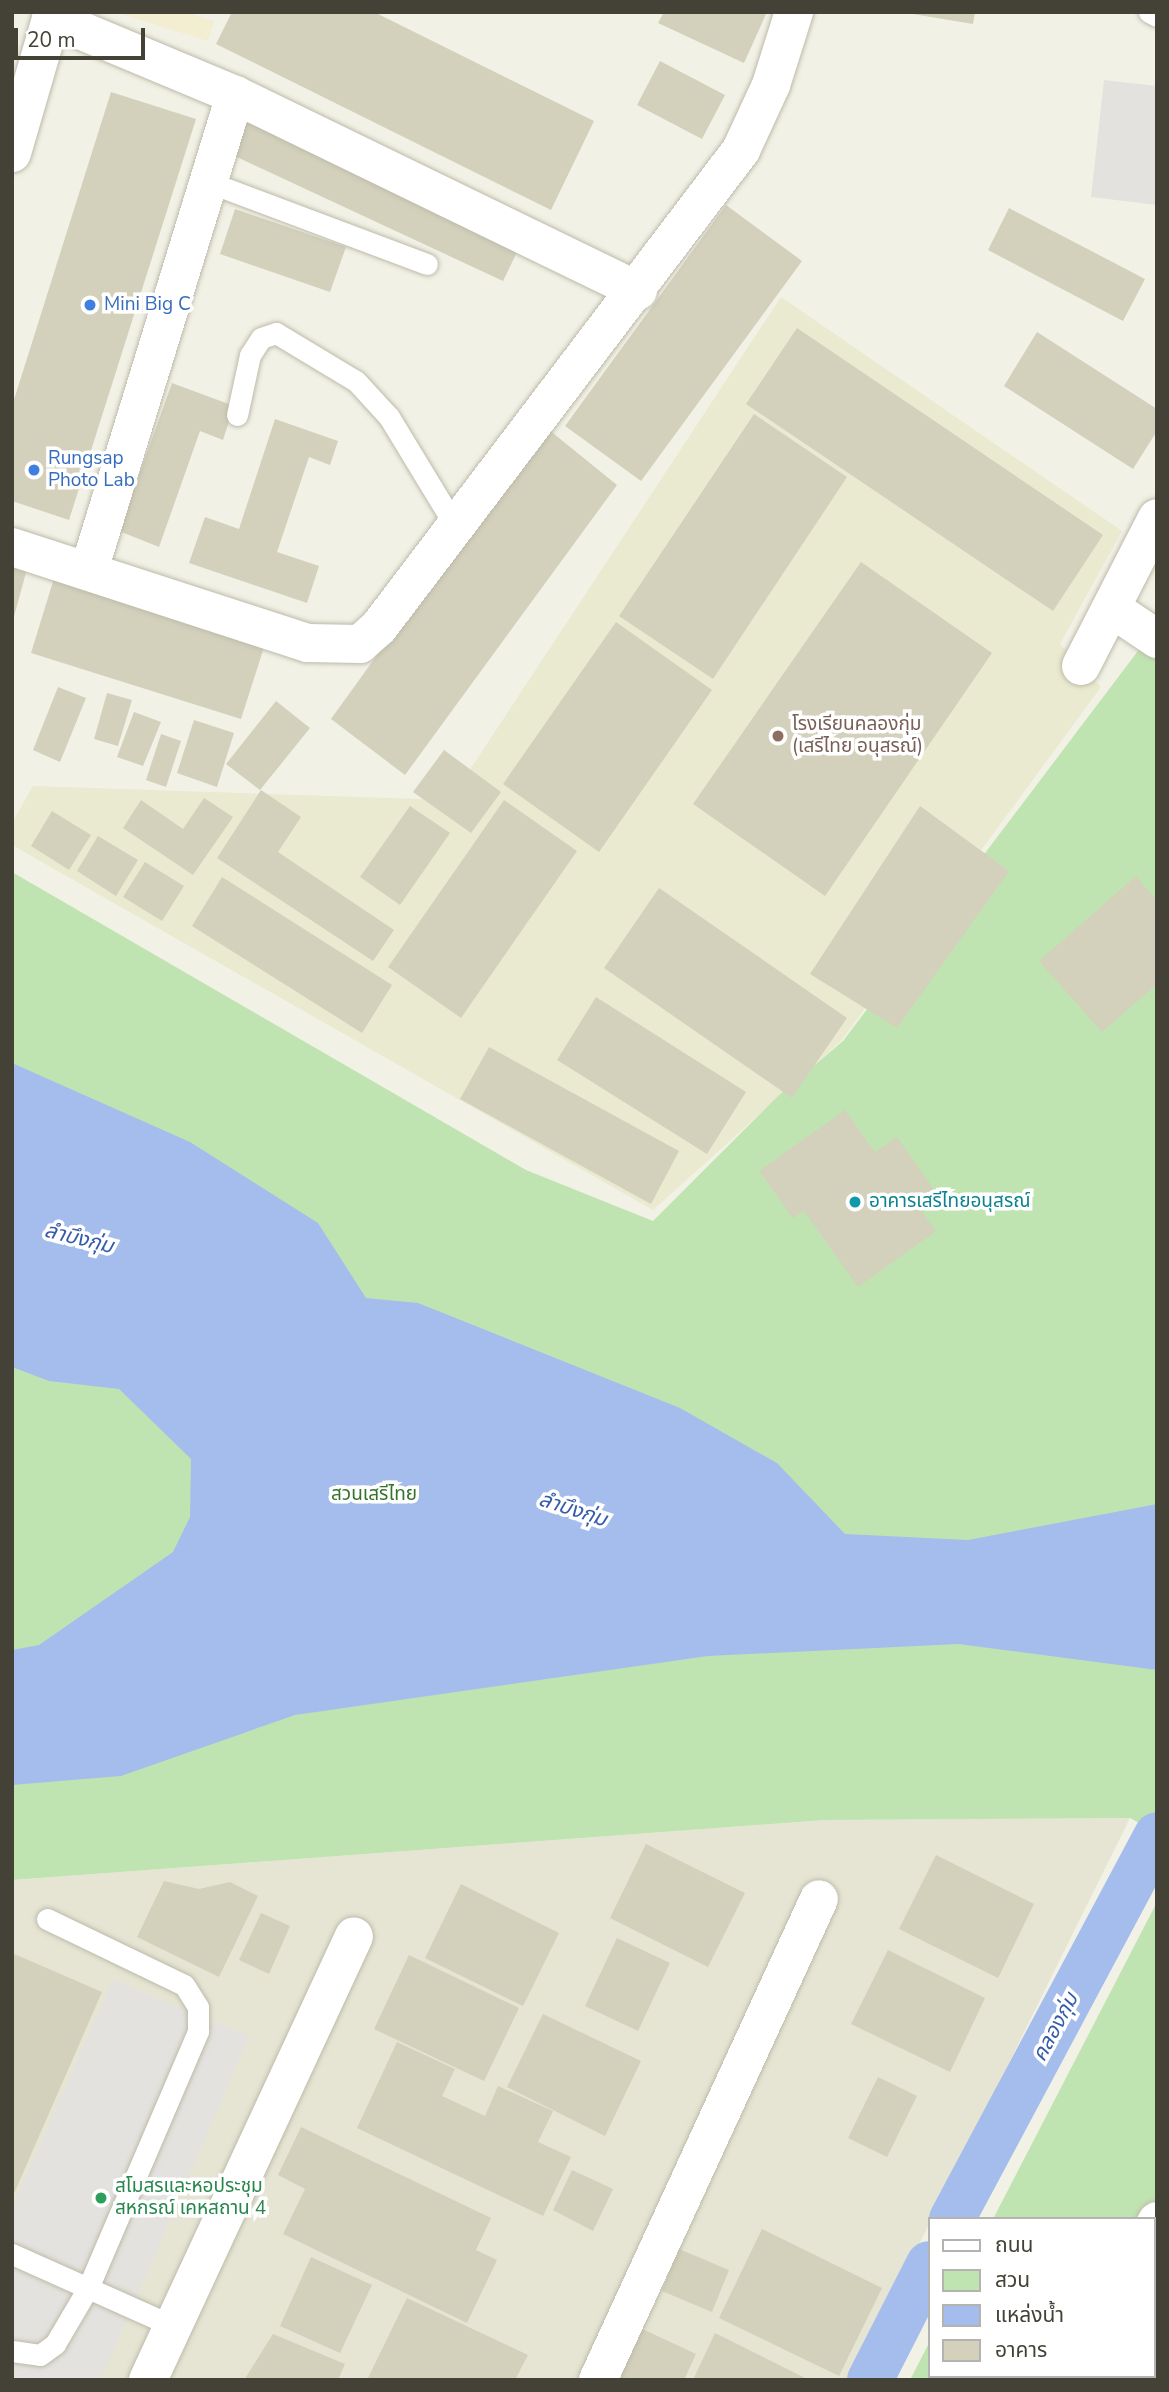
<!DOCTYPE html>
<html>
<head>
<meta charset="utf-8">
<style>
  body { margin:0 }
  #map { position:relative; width:1169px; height:2392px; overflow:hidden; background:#f2f1e6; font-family:"Nunito Sans","Noto Sans Thai",sans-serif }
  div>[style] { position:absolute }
  .residential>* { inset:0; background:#e6e5d4 }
  .commercial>* { inset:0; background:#f3edd2 }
  .education>* { inset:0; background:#eaead0 }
  .green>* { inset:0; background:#c0e4b1 }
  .parking>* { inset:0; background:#e3e2de }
  .water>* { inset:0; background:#a5bdec }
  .canal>* { height:46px; margin:-23px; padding:0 23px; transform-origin:23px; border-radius:23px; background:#a5bdec }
  .building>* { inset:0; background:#d3d0bc }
  .roads { filter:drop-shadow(0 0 2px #bdbba9) drop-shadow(0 0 2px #bdbba9) }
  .lane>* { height:21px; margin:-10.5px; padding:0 10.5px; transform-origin:10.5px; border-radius:10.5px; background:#fff }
  .street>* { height:38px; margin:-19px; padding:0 19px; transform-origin:19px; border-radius:19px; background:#fff }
  .dots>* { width:19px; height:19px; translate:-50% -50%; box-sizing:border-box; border:4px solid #fff; border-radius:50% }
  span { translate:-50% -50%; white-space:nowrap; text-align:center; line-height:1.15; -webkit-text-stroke:7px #fff; paint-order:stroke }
  .shop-label { font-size:19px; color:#366cbe }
  .left { translate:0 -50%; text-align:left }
  .education-label { font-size:19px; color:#785e54 }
  .culture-label { font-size:19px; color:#0d838f }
  .park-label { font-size:19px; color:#35732c }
  .leisure-label { font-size:19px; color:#27864d }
  .water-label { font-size:21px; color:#355baa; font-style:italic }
  .frame { position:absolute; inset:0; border:14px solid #444236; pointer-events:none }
  .legend { position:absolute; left:928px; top:2217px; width:228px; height:161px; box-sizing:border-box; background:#fff; border:2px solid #b4b3af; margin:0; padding:9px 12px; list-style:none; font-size:21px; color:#444236 }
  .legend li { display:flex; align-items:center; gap:14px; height:35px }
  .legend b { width:35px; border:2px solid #b4b3af }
  .scale { position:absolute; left:14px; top:28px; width:131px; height:32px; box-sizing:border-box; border:4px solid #444236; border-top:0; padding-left:9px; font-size:21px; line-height:24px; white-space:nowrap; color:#444236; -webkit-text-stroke:5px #fff; paint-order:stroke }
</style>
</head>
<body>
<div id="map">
  <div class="residential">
    <i style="clip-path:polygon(1130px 1818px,852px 2380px,12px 2380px,12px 1880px,825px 1820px)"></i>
  </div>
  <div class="commercial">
    <i style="clip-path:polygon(114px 12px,186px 12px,214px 21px,208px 41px)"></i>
  </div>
  <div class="education">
    <i style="clip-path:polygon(781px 297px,1122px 531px,1060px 644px,1101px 687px,841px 1041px,653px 1210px,12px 845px,12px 823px,33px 786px,450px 800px)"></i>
  </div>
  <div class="green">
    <i style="clip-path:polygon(1147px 639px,1157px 645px,1157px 1833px,1130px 1818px,825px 1820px,12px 1880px,12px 872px,526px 1170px,653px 1221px,777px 1097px,843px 1041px)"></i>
    <i style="clip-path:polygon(1157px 1902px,1157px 2380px,910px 2380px,929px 2343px,929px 2376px,1153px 2376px,1153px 2219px,993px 2219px)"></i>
  </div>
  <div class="parking">
    <i style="clip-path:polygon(1104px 80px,1157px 86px,1157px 205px,1091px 197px)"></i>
    <i style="clip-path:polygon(113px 1980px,249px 2036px,101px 2380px,12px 2380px,12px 2208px)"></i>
  </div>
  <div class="water">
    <i style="clip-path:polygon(12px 1063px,190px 1142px,318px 1223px,366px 1298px,418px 1303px,680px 1408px,777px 1463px,845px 1534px,968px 1540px,1157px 1504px,1157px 1670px,958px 1644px,708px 1656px,295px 1715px,121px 1776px,12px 1785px,12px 1650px,39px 1645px,173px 1552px,190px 1517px,191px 1459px,119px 1389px,49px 1381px,12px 1367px)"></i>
  </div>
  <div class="canal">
    <i style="left:952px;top:2219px;width:435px;rotate:-61.9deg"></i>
    <i style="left:870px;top:2380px;width:130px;rotate:-63deg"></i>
  </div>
  <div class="building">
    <i style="clip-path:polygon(232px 12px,374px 12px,594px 121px,551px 210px,216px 44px)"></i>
    <i style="clip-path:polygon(664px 12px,767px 12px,744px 63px,658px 23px)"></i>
    <i style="clip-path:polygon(901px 12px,975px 12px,973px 24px)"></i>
    <i style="clip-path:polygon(660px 61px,725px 95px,702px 139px,637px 105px)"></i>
    <i style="clip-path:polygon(111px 92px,196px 119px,69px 520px,12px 501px,12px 406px)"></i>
    <i style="clip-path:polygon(242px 113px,521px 244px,503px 281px,224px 151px)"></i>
    <i style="clip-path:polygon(726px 205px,802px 261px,641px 481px,565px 426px)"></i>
    <i style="clip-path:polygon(1009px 208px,1145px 279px,1123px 321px,988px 250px)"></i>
    <i style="clip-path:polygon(235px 209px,346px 247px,330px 292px,220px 254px)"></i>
    <i style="clip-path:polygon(797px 328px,1103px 535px,1053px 611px,746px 404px)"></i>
    <i style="clip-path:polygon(1037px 332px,1157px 409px,1157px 431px,1133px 469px,1004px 386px)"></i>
    <i style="clip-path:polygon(172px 383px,234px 406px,223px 440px,200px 431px,159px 547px,119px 531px)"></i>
    <i style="clip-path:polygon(754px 414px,847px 477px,713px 679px,619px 616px)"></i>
    <i style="clip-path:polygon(275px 419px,338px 441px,330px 465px,309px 457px,277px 552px,319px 566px,307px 603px,189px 563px,205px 517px,239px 529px)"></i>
    <i style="clip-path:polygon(543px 425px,617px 485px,405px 775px,331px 719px)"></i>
    <i style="clip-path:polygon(861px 562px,992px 653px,825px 896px,693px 804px)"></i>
    <i style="clip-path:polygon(12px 565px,27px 569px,13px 620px,12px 620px)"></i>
    <i style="clip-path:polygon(55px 575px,266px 641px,241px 719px,31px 653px)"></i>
    <i style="clip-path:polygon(616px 622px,712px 690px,599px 852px,503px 784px)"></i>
    <i style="clip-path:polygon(58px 687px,86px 698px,60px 762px,33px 750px)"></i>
    <i style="clip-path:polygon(107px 693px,132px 700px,118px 746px,94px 739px)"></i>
    <i style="clip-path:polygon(276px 701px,310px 728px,260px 790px,226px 764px)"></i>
    <i style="clip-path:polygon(134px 712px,161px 722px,143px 766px,117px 757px)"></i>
    <i style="clip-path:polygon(194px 720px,234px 733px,217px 787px,177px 773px)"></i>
    <i style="clip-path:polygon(161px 734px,181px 741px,166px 787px,146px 780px)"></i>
    <i style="clip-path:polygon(444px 750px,501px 792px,471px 833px,413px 792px)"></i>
    <i style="clip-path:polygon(261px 790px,301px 817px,278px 852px,394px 930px,373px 961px,217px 858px)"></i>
    <i style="clip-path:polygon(204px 798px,233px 817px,193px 875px,123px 828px,141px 800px,183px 829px)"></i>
    <i style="clip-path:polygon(504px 800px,577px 851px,461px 1018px,388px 967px)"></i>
    <i style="clip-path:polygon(410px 806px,450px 833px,400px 905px,360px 877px)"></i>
    <i style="clip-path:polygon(920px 806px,1009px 871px,897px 1028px,810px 974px)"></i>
    <i style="clip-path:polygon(52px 811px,91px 835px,69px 870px,31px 846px)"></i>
    <i style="clip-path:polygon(98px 836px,138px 860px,116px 896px,77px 871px)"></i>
    <i style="clip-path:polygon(145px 862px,184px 886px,162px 921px,123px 897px)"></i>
    <i style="clip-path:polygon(1136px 876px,1157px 901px,1157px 984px,1102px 1032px,1039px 961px)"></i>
    <i style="clip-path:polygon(222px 877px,392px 985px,362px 1033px,192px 926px)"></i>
    <i style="clip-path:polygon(659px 888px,847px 1018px,792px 1098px,604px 968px)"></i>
    <i style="clip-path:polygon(596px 997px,746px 1092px,707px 1154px,557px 1060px)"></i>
    <i style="clip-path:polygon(489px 1047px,679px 1151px,651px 1204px,460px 1099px)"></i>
    <i style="clip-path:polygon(845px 1110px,875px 1152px,897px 1137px,938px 1195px,920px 1209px,936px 1231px,858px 1287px,804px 1211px,793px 1218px,759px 1171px)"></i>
    <i style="clip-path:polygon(646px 1844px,745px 1893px,708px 1967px,610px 1918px)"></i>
    <i style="clip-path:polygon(936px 1855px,1034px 1904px,998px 1978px,899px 1929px)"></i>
    <i style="clip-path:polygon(164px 1881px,199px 1889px,230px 1882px,258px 1896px,219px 1977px,137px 1937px)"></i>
    <i style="clip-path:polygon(461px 1884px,559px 1933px,523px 2006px,425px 1958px)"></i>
    <i style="clip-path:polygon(261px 1913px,290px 1926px,269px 1974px,239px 1960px)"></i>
    <i style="clip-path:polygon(617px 1938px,670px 1963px,638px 2031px,585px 2006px)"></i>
    <i style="clip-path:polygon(888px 1950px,985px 1998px,950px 2072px,851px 2024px)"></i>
    <i style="clip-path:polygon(12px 1953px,102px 1992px,12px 2198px)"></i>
    <i style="clip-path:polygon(409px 1955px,519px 2008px,484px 2081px,374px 2029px)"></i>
    <i style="clip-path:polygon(543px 2014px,641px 2061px,605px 2136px,507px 2087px)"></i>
    <i style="clip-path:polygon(397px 2042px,455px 2069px,442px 2096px,485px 2116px,498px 2086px,553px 2111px,538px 2142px,571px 2157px,543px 2216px,357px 2128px)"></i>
    <i style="clip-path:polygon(878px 2077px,917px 2096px,887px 2157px,848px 2138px)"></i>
    <i style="clip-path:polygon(301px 2127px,491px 2218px,476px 2250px,497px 2260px,467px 2323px,283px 2234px,305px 2189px,278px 2175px)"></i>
    <i style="clip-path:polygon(572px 2170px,613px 2189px,593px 2231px,553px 2210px)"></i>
    <i style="clip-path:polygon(762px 2229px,882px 2288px,839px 2376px,719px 2318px)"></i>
    <i style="clip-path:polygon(679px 2249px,729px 2270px,712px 2312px,662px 2291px)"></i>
    <i style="clip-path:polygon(311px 2257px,372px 2285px,340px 2353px,280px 2326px)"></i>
    <i style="clip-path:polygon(407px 2298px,528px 2355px,515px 2380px,367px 2380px)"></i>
    <i style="clip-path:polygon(636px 2326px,696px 2354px,684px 2380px,611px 2380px)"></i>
    <i style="clip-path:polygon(715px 2333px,809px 2380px,693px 2380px)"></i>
    <i style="clip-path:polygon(273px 2334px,345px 2364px,338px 2380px,244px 2380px)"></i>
  </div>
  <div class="roads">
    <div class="lane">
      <i style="left:1149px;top:12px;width:9px;rotate:27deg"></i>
      <i style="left:206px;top:181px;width:236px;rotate:20.6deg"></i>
      <i style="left:237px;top:415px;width:61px;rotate:-77.8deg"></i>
      <i style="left:250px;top:355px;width:20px;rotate:-57deg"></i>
      <i style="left:261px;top:338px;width:16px;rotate:-18deg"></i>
      <i style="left:276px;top:333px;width:93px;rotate:31deg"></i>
      <i style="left:356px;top:381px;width:49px;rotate:47.5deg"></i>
      <i style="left:389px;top:417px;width:129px;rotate:58.7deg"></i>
      <i style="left:12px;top:2254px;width:176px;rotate:24.1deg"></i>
      <i style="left:12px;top:2351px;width:28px;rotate:8deg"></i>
      <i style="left:40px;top:2355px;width:19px;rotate:-36deg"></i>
      <i style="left:55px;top:2344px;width:65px;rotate:-59.5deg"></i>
      <i style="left:88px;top:2288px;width:280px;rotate:-66.8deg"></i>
      <i style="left:198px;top:2031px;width:24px;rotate:-90deg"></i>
      <i style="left:198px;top:2007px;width:26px;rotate:-122deg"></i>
      <i style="left:184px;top:1985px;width:152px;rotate:-154.3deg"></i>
    </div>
    <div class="street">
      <i style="left:51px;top:18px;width:199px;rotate:22.7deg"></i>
      <i style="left:235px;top:95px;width:448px;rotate:25.9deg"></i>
      <i style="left:12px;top:153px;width:147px;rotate:-73.8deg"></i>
      <i style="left:12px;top:547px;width:311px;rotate:18deg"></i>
      <i style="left:308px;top:643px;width:52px;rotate:1.1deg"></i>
      <i style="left:360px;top:644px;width:25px;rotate:-42deg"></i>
      <i style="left:379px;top:627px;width:599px;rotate:-52.8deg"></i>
      <i style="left:741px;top:150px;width:72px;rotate:-65.2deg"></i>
      <i style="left:771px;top:85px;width:77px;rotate:-72.5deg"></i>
      <i style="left:90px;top:567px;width:494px;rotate:-72.9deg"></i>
      <i style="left:1114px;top:610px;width:52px;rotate:34deg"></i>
      <i style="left:1081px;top:666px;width:166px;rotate:-62.8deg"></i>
      <i style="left:1153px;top:2228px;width:8px;rotate:-60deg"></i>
      <i style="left:148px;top:2380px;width:489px;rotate:-65.1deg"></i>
      <i style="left:598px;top:2380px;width:529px;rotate:-65.32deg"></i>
      <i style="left:1092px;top:2380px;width:4px;rotate:-63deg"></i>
    </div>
  </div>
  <div class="dots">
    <i style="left:90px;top:305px;background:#3f7fe0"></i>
    <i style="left:34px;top:470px;background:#3f7fe0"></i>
    <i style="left:778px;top:736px;background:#8d6e63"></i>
    <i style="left:855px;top:1202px;background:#0f9aa8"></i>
    <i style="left:101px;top:2198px;background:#2e9e5b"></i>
  </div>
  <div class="shop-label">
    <span class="left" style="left:104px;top:305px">Mini Big C</span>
    <span class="left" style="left:48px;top:470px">Rungsap<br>Photo Lab</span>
  </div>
  <div class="education-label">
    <span class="left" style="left:792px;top:736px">โรงเรียนคลองกุ่ม<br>(เสรีไทย อนุสรณ์)</span>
  </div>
  <div class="culture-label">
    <span class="left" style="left:869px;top:1202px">อาคารเสรีไทยอนุสรณ์</span>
  </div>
  <div class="park-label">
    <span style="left:374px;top:1495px">สวนเสรีไทย</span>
  </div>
  <div class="leisure-label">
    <span class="left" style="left:115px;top:2198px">สโมสรและหอประชุม<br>สหกรณ์ เคหสถาน 4</span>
  </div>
  <div class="water-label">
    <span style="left:79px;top:1238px;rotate:14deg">ลำบึงกุ่ม</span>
    <span style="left:573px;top:1509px;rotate:18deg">ลำบึงกุ่ม</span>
    <span style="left:1055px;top:2027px;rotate:-62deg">คลองกุ่ม</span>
  </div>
  <div class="frame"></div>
  <ul class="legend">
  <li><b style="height:9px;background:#fff"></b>ถนน</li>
  <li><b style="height:19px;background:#c0e4b1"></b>สวน</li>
  <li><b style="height:19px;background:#a5bdec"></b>แหล่งน้ำ</li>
  <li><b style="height:19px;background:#d3d0bc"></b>อาคาร</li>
  </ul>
  <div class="scale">20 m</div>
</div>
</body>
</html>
